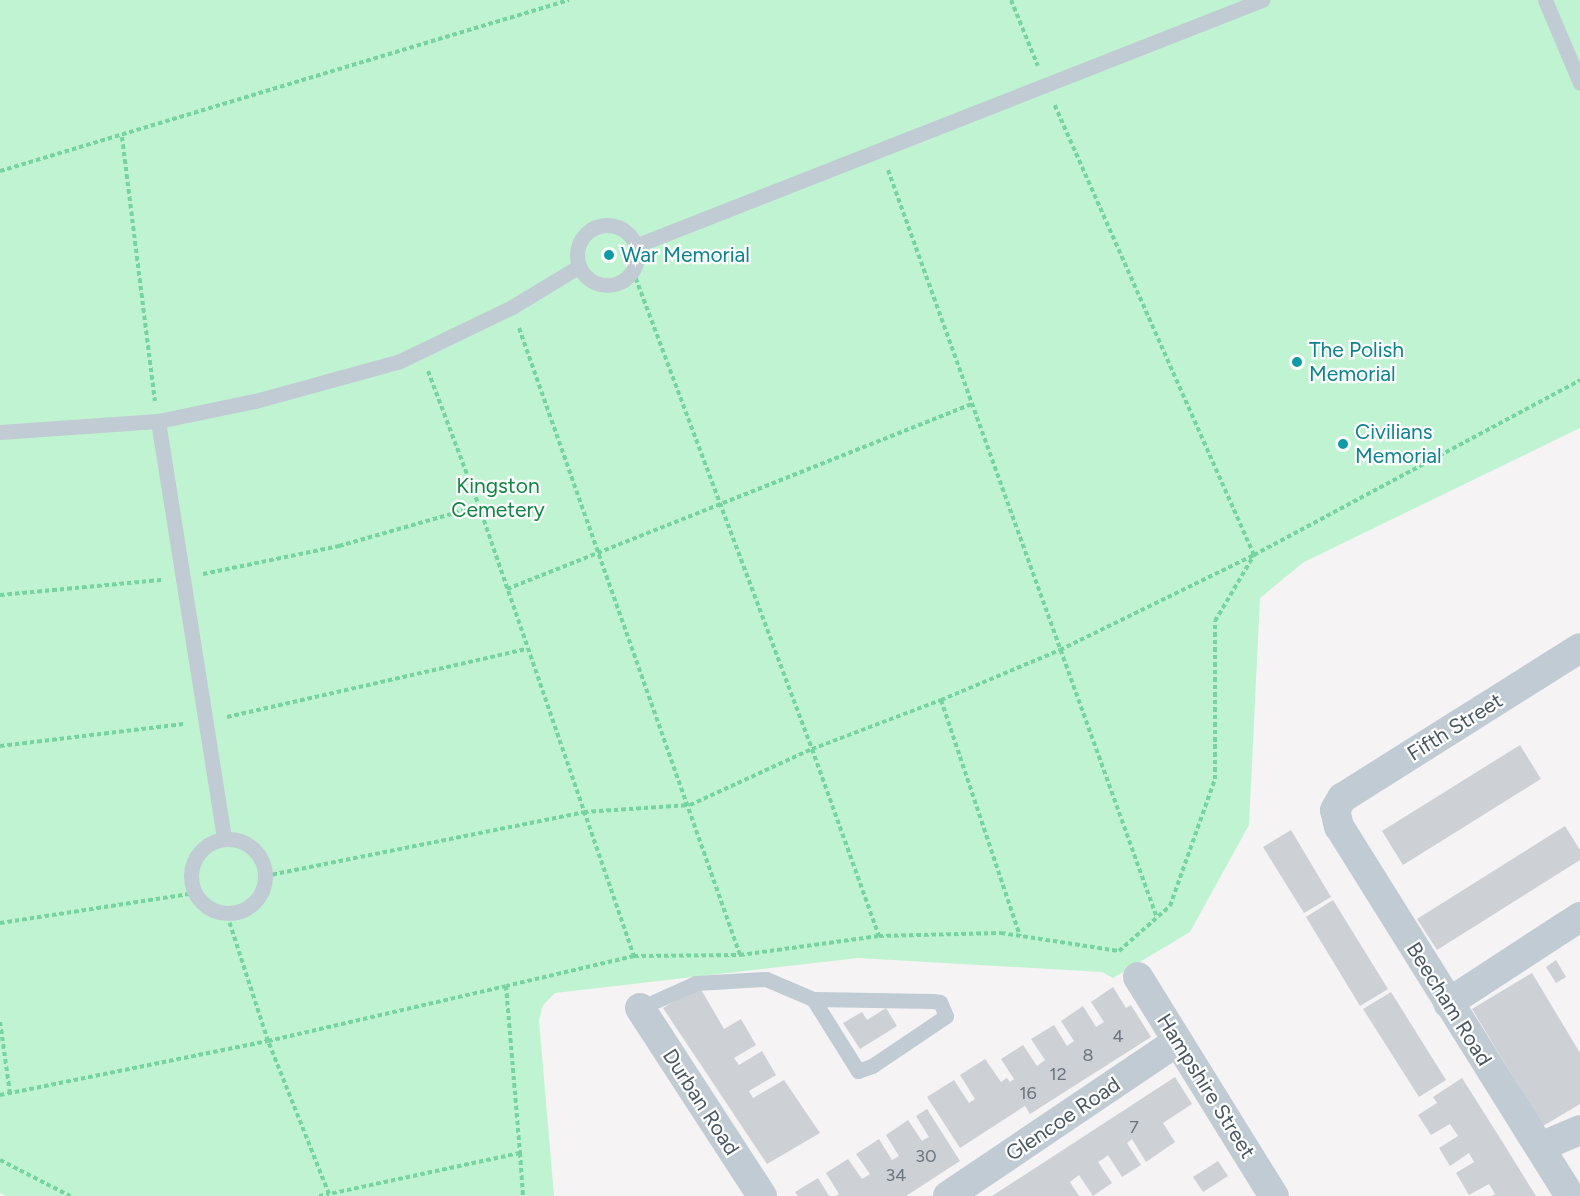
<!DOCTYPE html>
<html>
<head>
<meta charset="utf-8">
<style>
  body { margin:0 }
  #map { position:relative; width:1580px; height:1196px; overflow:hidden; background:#f5f3f3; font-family:Figtree,sans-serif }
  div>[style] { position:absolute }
  .green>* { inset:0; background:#c0f3d1 }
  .building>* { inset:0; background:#cdd0d5 }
  .path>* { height:4px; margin-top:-2px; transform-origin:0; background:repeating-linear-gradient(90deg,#75d4a0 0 4.5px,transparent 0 7.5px) }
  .lane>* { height:15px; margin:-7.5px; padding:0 7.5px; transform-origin:7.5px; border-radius:7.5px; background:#c0cbd3 }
  .lane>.ring { margin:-7.5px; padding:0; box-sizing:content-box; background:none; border:15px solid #c0cbd3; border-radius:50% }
  .street>* { height:30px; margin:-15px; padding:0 15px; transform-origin:15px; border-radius:15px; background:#c0cbd3 }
  .dots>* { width:16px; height:16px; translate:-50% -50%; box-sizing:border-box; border:3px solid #fff; border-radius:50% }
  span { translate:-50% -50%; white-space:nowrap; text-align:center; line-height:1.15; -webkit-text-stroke:4.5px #fff; paint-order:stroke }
  .number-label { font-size:18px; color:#6a757f }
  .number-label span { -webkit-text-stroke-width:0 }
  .culture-label { font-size:21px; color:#0d838f }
  .left { translate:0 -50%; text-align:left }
  .park-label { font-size:21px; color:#118544 }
  .street-label { font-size:21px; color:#495762 }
</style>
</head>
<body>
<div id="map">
  <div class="green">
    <i style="clip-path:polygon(0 0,1580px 0,1580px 428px,1304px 562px,1260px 598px,1249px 825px,1190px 932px,1113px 978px,1102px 972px,858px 958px,555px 993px,543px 1005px,539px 1020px,554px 1196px,6px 1196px,0 1193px)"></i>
  </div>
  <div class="building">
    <i style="clip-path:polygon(1520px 745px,1541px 779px,1403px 865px,1382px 831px)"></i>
    <i style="clip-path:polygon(1565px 826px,1580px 850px,1580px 860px,1437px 950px,1417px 919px)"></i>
    <i style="clip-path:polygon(1291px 830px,1331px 897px,1304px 913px,1263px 847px)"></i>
    <i style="clip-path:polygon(1333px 900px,1388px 989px,1360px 1006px,1306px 917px)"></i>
    <i style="clip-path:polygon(1556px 960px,1566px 977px,1556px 983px,1546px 967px)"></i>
    <i style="clip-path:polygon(1532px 973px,1580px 1053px,1580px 1104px,1543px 1126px,1472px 1009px)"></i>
    <i style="clip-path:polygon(699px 986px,724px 1029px,741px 1019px,756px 1045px,734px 1058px,739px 1065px,762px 1051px,776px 1075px,749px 1091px,753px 1098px,784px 1080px,820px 1133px,767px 1164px,663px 1008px)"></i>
    <i style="clip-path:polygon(1113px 987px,1126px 1008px,1131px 1005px,1151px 1037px,1030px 1114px,1025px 1106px,960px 1148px,927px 1097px,954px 1080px,969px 1103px,975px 1099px,960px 1075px,985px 1059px,1001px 1082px,1007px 1078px,1010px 1082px,1014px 1079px,1001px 1059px,1023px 1045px,1037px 1066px,1045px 1060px,1031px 1039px,1054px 1025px,1067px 1046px,1074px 1041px,1061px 1021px,1083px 1006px,1096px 1027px,1104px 1022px,1091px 1002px)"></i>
    <i style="clip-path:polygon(1391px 992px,1446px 1080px,1419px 1097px,1363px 1009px)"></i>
    <i style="clip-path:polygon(886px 1008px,897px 1026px,860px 1049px,843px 1023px,862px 1012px,867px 1020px)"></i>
    <i style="clip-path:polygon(1175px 1077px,1192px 1104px,1163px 1123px,1175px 1142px,1146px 1162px,1132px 1139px,1127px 1143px,1141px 1165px,1122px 1177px,1108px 1155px,1103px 1159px,1098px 1162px,1112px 1183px,1093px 1196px,1079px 1175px,1070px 1182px,1079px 1196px,992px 1196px)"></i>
    <i style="clip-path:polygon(1462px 1078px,1500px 1138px,1536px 1196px,1492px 1196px,1495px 1194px,1489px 1184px,1469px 1195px,1456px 1173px,1474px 1162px,1469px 1153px,1450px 1166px,1439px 1148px,1458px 1136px,1450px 1124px,1431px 1135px,1418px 1115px,1437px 1103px,1433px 1097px)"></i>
    <i style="clip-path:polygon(927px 1109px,960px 1161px,906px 1196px,836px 1196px,839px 1194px,826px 1173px,848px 1159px,862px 1179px,870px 1174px,856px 1154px,879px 1139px,892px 1160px,899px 1156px,886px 1135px,908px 1120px,922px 1141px,925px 1139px,929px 1137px,916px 1116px)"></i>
    <i style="clip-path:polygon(1218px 1161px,1228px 1176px,1203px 1192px,1193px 1177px)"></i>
    <i style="clip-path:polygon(818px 1178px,829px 1196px,798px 1196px,795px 1192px)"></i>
  </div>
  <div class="path">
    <i style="left:1011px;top:0;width:71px;rotate:67.8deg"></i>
    <i style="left:122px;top:137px;width:266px;rotate:82.9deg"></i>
    <i style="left:888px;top:170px;width:795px;rotate:70.22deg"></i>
    <i style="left:0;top:171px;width:594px;rotate:-16.73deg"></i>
    <i style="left:633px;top:271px;width:510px;rotate:69.47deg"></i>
    <i style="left:812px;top:749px;width:138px;rotate:-20.8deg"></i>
    <i style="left:941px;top:700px;width:249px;rotate:71.5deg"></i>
    <i style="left:519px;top:328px;width:665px;rotate:70.58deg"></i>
    <i style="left:428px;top:371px;width:144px;rotate:69.3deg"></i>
    <i style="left:479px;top:506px;width:476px;rotate:71deg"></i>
    <i style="left:634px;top:956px;width:131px;rotate:166.8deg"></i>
    <i style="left:203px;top:574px;width:139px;rotate:-11.6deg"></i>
    <i style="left:339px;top:546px;width:146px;rotate:-15.9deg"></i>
    <i style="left:507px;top:589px;width:500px;rotate:-21.7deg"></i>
    <i style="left:0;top:595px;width:164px;rotate:-5.3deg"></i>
    <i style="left:941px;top:700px;width:129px;rotate:-22.8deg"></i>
    <i style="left:1060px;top:650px;width:216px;rotate:-26.1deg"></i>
    <i style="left:1254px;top:555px;width:494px;rotate:-113.9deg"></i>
    <i style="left:227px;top:717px;width:308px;rotate:-12.8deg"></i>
    <i style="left:0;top:746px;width:185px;rotate:-6.8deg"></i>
    <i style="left:265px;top:876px;width:325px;rotate:-11.3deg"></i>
    <i style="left:584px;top:812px;width:106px;rotate:-3.8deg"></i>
    <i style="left:690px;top:805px;width:134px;rotate:-24.7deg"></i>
    <i style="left:812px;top:749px;width:199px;rotate:70.3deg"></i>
    <i style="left:879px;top:936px;width:122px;rotate:-1.4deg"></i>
    <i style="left:1001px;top:933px;width:119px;rotate:8.7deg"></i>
    <i style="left:1119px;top:951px;width:68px;rotate:-41.4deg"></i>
    <i style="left:1170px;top:906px;width:135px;rotate:-70.5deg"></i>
    <i style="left:1215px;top:779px;width:158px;rotate:-90deg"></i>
    <i style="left:1215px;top:621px;width:77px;rotate:-59.4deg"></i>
    <i style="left:1254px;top:555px;width:370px;rotate:-28.2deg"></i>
    <i style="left:0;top:923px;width:198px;rotate:-8.7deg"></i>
    <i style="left:634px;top:956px;width:106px;rotate:-0.5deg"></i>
    <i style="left:740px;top:955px;width:140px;rotate:-7.8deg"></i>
    <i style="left:0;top:1022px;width:72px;rotate:82deg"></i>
    <i style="left:0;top:1095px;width:273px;rotate:-11.4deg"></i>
    <i style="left:268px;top:1041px;width:136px;rotate:-108deg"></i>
    <i style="left:520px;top:1153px;width:195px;rotate:167.9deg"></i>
    <i style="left:329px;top:1194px;width:165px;rotate:-111.7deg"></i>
    <i style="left:268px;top:1041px;width:244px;rotate:-13deg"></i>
    <i style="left:506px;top:986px;width:168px;rotate:85.2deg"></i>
    <i style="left:520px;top:1153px;width:43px;rotate:86deg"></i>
    <i style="left:0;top:1160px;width:79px;rotate:27.2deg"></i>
    <i style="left:319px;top:1196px;width:10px;rotate:-11deg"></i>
  </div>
  <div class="lane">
    <i style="left:1545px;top:0;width:90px;rotate:67.1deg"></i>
    <i class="ring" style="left:577px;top:225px;width:45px;height:45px"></i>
    <i style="left:635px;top:246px;width:674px;rotate:-21.42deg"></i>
    <i style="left:158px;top:421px;width:423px;rotate:81deg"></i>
    <i style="left:0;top:432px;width:158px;rotate:-4deg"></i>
    <i style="left:158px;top:421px;width:99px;rotate:-11.7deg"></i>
    <i style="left:255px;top:401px;width:150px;rotate:-15.4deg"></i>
    <i style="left:400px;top:361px;width:124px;rotate:-25.7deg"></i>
    <i style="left:512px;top:307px;width:77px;rotate:-31.2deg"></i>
    <i class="ring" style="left:191px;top:839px;width:59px;height:59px"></i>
    <i style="left:640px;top:1008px;width:61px;rotate:-24.1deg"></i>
    <i style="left:696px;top:983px;width:70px;rotate:-3.3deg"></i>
    <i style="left:766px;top:979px;width:51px;rotate:23.1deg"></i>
    <i style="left:813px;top:999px;width:85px;rotate:58deg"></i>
    <i style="left:858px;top:1071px;width:15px;rotate:-20deg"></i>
    <i style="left:872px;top:1066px;width:89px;rotate:-34deg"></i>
    <i style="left:946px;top:1016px;width:15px;rotate:-113deg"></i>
    <i style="left:940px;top:1002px;width:7px;rotate:-172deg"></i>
    <i style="left:933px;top:1001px;width:120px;rotate:-179deg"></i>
  </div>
  <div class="street">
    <i style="left:1138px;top:977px;width:258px;rotate:58.2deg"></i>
    <i style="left:1448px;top:1003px;width:158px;rotate:-33.1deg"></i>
    <i style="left:640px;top:1008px;width:224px;rotate:57deg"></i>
    <i style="left:1540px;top:1147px;width:43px;rotate:-23deg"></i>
    <i style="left:948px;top:1196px;width:277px;rotate:-34deg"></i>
    <i style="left:1570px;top:1196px;width:435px;rotate:-122deg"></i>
    <i style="left:1339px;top:827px;width:17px;rotate:-103deg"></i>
    <i style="left:1335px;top:810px;width:14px;rotate:-60deg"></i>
    <i style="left:1342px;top:798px;width:281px;rotate:-32.2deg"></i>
  </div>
  <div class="dots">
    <i style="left:609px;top:255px;background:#0f9aa8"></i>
    <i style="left:1297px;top:362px;background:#0f9aa8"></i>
    <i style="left:1343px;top:444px;background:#0f9aa8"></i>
  </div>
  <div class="number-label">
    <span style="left:1118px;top:1036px">4</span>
    <span style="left:1088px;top:1055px">8</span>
    <span style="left:1058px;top:1074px">12</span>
    <span style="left:1028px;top:1093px">16</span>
    <span style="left:1134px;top:1127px">7</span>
    <span style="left:926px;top:1156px">30</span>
    <span style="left:896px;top:1175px">34</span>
  </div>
  <div class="culture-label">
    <span class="left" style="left:621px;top:255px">War Memorial</span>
    <span class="left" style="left:1309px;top:362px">The Polish<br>Memorial</span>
    <span class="left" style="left:1355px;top:444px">Civilians<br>Memorial</span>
  </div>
  <div class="park-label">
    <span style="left:498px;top:498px">Kingston<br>Cemetery</span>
  </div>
  <div class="street-label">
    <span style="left:1455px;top:727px;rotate:-32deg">Fifth Street</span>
    <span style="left:1449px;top:1004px;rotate:58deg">Beecham Road</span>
    <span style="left:1206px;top:1086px;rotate:58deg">Hampshire Street</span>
    <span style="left:701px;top:1102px;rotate:57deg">Durban Road</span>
    <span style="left:1063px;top:1119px;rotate:-34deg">Glencoe Road</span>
  </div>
</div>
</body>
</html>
